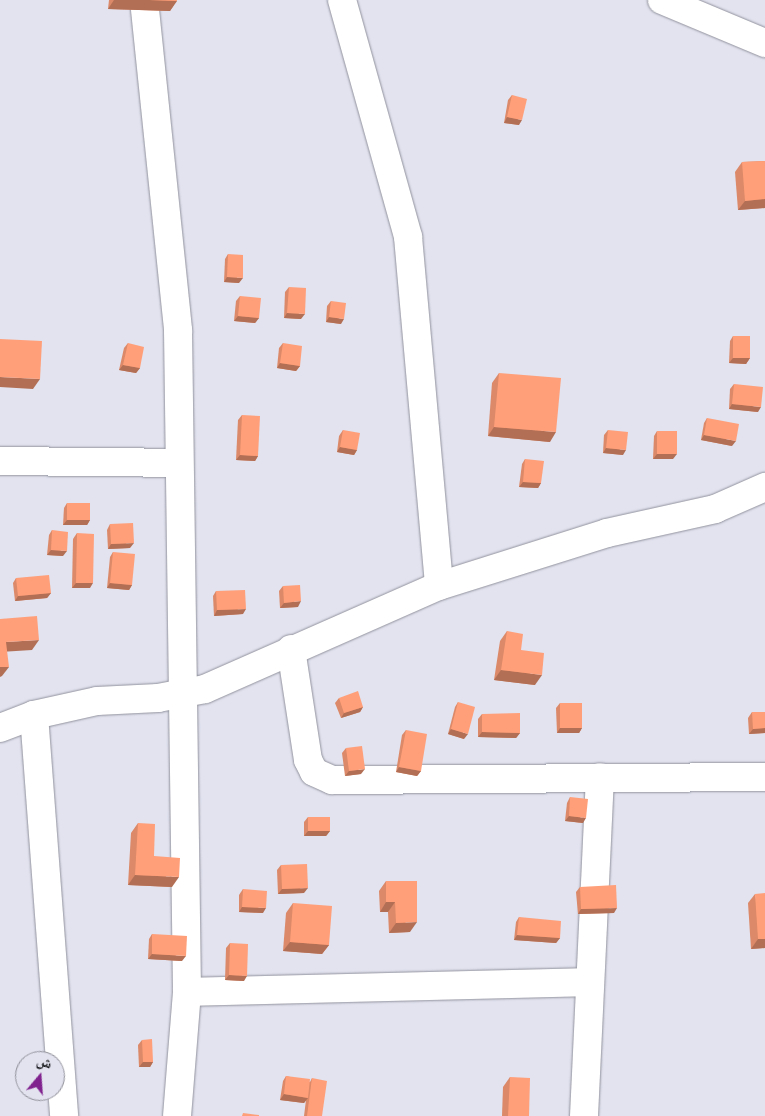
<!DOCTYPE html>
<html>
<head>
<meta charset="utf-8">
<style>
  body { margin:0 }
  #map { position:relative; width:765px; height:1116px; overflow:hidden; background:#e2e3ef; font-family:Signika,"Noto Naskh Arabic",sans-serif }
  div>[style] { position:absolute }
  .roads { filter:drop-shadow(0 0 1px #91929d) drop-shadow(0 0 1px #91929d) }
  .minor>* { height:28px; margin:-14px; padding:0 14px; transform-origin:14px; border-radius:14px; background:#fff }
  .wall>* { inset:0; background:#db8968 }
  .shaded-wall>* { inset:0; background:#b26f55 }
  .building>* { inset:0; background:#ff9f79 }
  span { translate:-50% -50%; white-space:nowrap; text-align:center; line-height:1.15; -webkit-text-stroke:4px #e2e3ef; paint-order:stroke }
  .north { position:absolute; left:15px; top:1051px; width:50px; height:50px; box-sizing:border-box; background:#e2e3ef; border:1px solid #8d8e97; border-radius:50%; rotate:18deg; font-size:14px; font-weight:700; line-height:20px; text-align:center; color:#0d0e12 }
  .north::after { content:''; display:block; margin:auto; width:18px; height:22px; background:#81238f; clip-path:polygon(50% 0,100% 100%,50% 72%,0 100%) }
</style>
</head>
<body>
<div id="map">
  <div class="roads">
    <div class="minor">
      <i style="left:144px;top:0;width:332px;rotate:84.1deg"></i>
      <i style="left:178px;top:330px;width:662px;rotate:89.22deg"></i>
      <i style="left:187px;top:992px;width:124px;rotate:94.6deg"></i>
      <i style="left:342px;top:0;width:246px;rotate:74.4deg"></i>
      <i style="left:408px;top:237px;width:350px;rotate:84.9deg"></i>
      <i style="left:662px;top:0;width:112px;rotate:22.7deg"></i>
      <i style="left:0;top:461px;width:179px;rotate:0.6deg"></i>
      <i style="left:291px;top:649px;width:112px;rotate:81.3deg"></i>
      <i style="left:308px;top:760px;width:13px;rotate:63deg"></i>
      <i style="left:314px;top:772px;width:20px;rotate:24deg"></i>
      <i style="left:332px;top:780px;width:433px;rotate:-0.4deg"></i>
      <i style="left:34px;top:715px;width:402px;rotate:85.7deg"></i>
      <i style="left:0;top:728px;width:36px;rotate:-21deg"></i>
      <i style="left:34px;top:715px;width:65px;rotate:-12.5deg"></i>
      <i style="left:97px;top:701px;width:61px;rotate:-2.8deg"></i>
      <i style="left:158px;top:698px;width:48px;rotate:-10.8deg"></i>
      <i style="left:205px;top:689px;width:256px;rotate:-23.8deg"></i>
      <i style="left:439px;top:586px;width:176px;rotate:-17.5deg"></i>
      <i style="left:607px;top:533px;width:111px;rotate:-12.5deg"></i>
      <i style="left:715px;top:509px;width:55px;rotate:-23.7deg"></i>
      <i style="left:187px;top:992px;width:403px;rotate:-1.4deg"></i>
      <i style="left:584px;top:1116px;width:339px;rotate:-87.3deg"></i>
    </div>
  </div>
  <div class="wall">
    <i style="clip-path:polygon(109px 0,177px 0,170px 11px,108px 9px)"></i>
    <i style="clip-path:polygon(512px 95px,519px 125px,504px 123px,508px 100px)"></i>
    <i style="clip-path:polygon(765px 161px,765px 208px,738px 210px,735px 172px,742px 162px)"></i>
    <i style="clip-path:polygon(228px 254px,239px 283px,224px 282px,225px 259px)"></i>
    <i style="clip-path:polygon(289px 287px,301px 319px,284px 318px,285px 292px)"></i>
    <i style="clip-path:polygon(240px 296px,259px 318px,255px 323px,234px 321px,236px 301px)"></i>
    <i style="clip-path:polygon(331px 301px,341px 324px,326px 322px,327px 306px)"></i>
    <i style="clip-path:polygon(733px 336px,750px 358px,746px 364px,729px 363px,730px 341px)"></i>
    <i style="clip-path:polygon(128px 343px,140px 368px,136px 373px,119px 370px,124px 348px)"></i>
    <i style="clip-path:polygon(283px 343px,300px 366px,296px 371px,277px 368px,279px 348px)"></i>
    <i style="clip-path:polygon(499px 373px,550px 442px,488px 436px,492px 383px)"></i>
    <i style="clip-path:polygon(734px 384px,758px 412px,729px 409px,730px 389px)"></i>
    <i style="clip-path:polygon(242px 415px,258px 456px,255px 461px,236px 460px,238px 420px)"></i>
    <i style="clip-path:polygon(707px 418px,732px 446px,701px 440px,704px 423px)"></i>
    <i style="clip-path:polygon(343px 430px,357px 450px,354px 455px,337px 452px,339px 436px)"></i>
    <i style="clip-path:polygon(608px 430px,623px 455px,603px 453px,604px 435px)"></i>
    <i style="clip-path:polygon(657px 431px,673px 459px,653px 459px,654px 436px)"></i>
    <i style="clip-path:polygon(525px 459px,541px 483px,538px 488px,519px 487px,522px 464px)"></i>
    <i style="clip-path:polygon(67px 503px,90px 520px,87px 525px,63px 525px,64px 508px)"></i>
    <i style="clip-path:polygon(110px 524px,130px 548px,108px 549px,107px 530px)"></i>
    <i style="clip-path:polygon(52px 530px,63px 556px,47px 555px,49px 535px)"></i>
    <i style="clip-path:polygon(77px 533px,90px 588px,72px 588px,73px 539px)"></i>
    <i style="clip-path:polygon(113px 552px,132px 585px,129px 590px,107px 588px,110px 557px)"></i>
    <i style="clip-path:polygon(16px 578px,51px 593px,47px 598px,15px 601px,13px 583px)"></i>
    <i style="clip-path:polygon(283px 586px,298px 607px,280px 608px,279px 591px)"></i>
    <i style="clip-path:polygon(216px 591px,243px 614px,214px 616px,213px 596px)"></i>
    <i style="clip-path:polygon(507px 631px,521px 650px,535px 685px,494px 680px,500px 641px)"></i>
    <i style="clip-path:polygon(339px 698px,363px 707px,360px 712px,341px 718px,335px 703px)"></i>
    <i style="clip-path:polygon(458px 702px,464px 739px,448px 734px,455px 707px)"></i>
    <i style="clip-path:polygon(560px 703px,582px 728px,579px 733px,557px 733px,556px 708px)"></i>
    <i style="clip-path:polygon(752px 712px,765px 712px,765px 733px,749px 734px,748px 718px)"></i>
    <i style="clip-path:polygon(482px 714px,520px 733px,516px 738px,478px 737px,478px 719px)"></i>
    <i style="clip-path:polygon(406px 730px,421px 771px,417px 776px,396px 772px,402px 735px)"></i>
    <i style="clip-path:polygon(346px 748px,361px 774px,345px 776px,342px 753px)"></i>
    <i style="clip-path:polygon(570px 797px,583px 823px,565px 821px,567px 803px)"></i>
    <i style="clip-path:polygon(308px 817px,330px 831px,326px 836px,304px 836px,304px 822px)"></i>
    <i style="clip-path:polygon(138px 823px,154px 856px,172px 887px,128px 885px,131px 833px)"></i>
    <i style="clip-path:polygon(281px 865px,304px 893px,278px 894px,277px 870px)"></i>
    <i style="clip-path:polygon(386px 881px,410px 932px,389px 933px,388px 912px,380px 912px,379px 891px)"></i>
    <i style="clip-path:polygon(580px 887px,614px 913px,578px 914px,576px 892px)"></i>
    <i style="clip-path:polygon(243px 889px,263px 913px,239px 912px,239px 895px)"></i>
    <i style="clip-path:polygon(755px 894px,765px 948px,751px 949px,748px 903px)"></i>
    <i style="clip-path:polygon(293px 903px,329px 945px,322px 954px,283px 951px,286px 913px)"></i>
    <i style="clip-path:polygon(519px 917px,560px 938px,556px 943px,514px 940px,516px 922px)"></i>
    <i style="clip-path:polygon(152px 934px,182px 961px,148px 959px,149px 939px)"></i>
    <i style="clip-path:polygon(230px 943px,244px 981px,225px 980px,226px 948px)"></i>
    <i style="clip-path:polygon(142px 1040px,153px 1062px,150px 1067px,139px 1067px,138px 1045px)"></i>
    <i style="clip-path:polygon(286px 1076px,310px 1082px,312px 1078px,322px 1116px,304px 1116px,306px 1100px,304px 1103px,280px 1100px,283px 1081px)"></i>
    <i style="clip-path:polygon(510px 1077px,529px 1116px,502px 1116px,503px 1087px)"></i>
  </div>
  <div class="shaded-wall">
    <i style="clip-path:polygon(114px 0,149px 0,177px 1px,170px 11px,108px 9px)"></i>
    <i style="clip-path:polygon(507px 117px,522px 120px,519px 125px,504px 123px)"></i>
    <i style="clip-path:polygon(765px 199px,765px 208px,738px 210px,745px 201px)"></i>
    <i style="clip-path:polygon(227px 277px,243px 278px,239px 283px,224px 282px)"></i>
    <i style="clip-path:polygon(287px 313px,305px 314px,301px 319px,284px 318px)"></i>
    <i style="clip-path:polygon(238px 316px,259px 318px,255px 323px,234px 321px)"></i>
    <i style="clip-path:polygon(329px 317px,344px 319px,341px 324px,326px 322px)"></i>
    <i style="clip-path:polygon(733px 358px,750px 358px,746px 364px,729px 363px)"></i>
    <i style="clip-path:polygon(280px 363px,300px 366px,296px 371px,277px 368px)"></i>
    <i style="clip-path:polygon(123px 365px,140px 368px,136px 373px,119px 370px)"></i>
    <i style="clip-path:polygon(0 377px,40px 379px,33px 389px,0 387px)"></i>
    <i style="clip-path:polygon(732px 404px,761px 407px,758px 412px,729px 409px)"></i>
    <i style="clip-path:polygon(494px 427px,556px 432px,550px 442px,488px 436px)"></i>
    <i style="clip-path:polygon(704px 435px,736px 441px,732px 446px,701px 440px)"></i>
    <i style="clip-path:polygon(340px 447px,357px 450px,354px 455px,337px 452px)"></i>
    <i style="clip-path:polygon(606px 448px,626px 450px,623px 455px,603px 453px)"></i>
    <i style="clip-path:polygon(657px 454px,677px 454px,673px 459px,653px 459px)"></i>
    <i style="clip-path:polygon(240px 455px,258px 456px,255px 461px,236px 460px)"></i>
    <i style="clip-path:polygon(523px 482px,541px 483px,538px 488px,519px 487px)"></i>
    <i style="clip-path:polygon(67px 520px,90px 520px,87px 525px,63px 525px)"></i>
    <i style="clip-path:polygon(134px 543px,130px 548px,108px 549px,111px 544px)"></i>
    <i style="clip-path:polygon(51px 550px,67px 551px,63px 556px,47px 555px)"></i>
    <i style="clip-path:polygon(76px 583px,93px 583px,90px 588px,72px 588px)"></i>
    <i style="clip-path:polygon(110px 583px,132px 585px,129px 590px,107px 588px)"></i>
    <i style="clip-path:polygon(51px 593px,47px 598px,15px 601px,18px 596px)"></i>
    <i style="clip-path:polygon(301px 601px,298px 607px,280px 608px,284px 603px)"></i>
    <i style="clip-path:polygon(246px 609px,243px 614px,214px 616px,217px 610px)"></i>
    <i style="clip-path:polygon(39px 640px,32px 650px,0 652px,6px 642px)"></i>
    <i style="clip-path:polygon(0 667px,9px 667px,2px 676px,0 677px)"></i>
    <i style="clip-path:polygon(501px 670px,542px 675px,535px 685px,494px 680px)"></i>
    <i style="clip-path:polygon(363px 707px,360px 712px,341px 718px,344px 713px)"></i>
    <i style="clip-path:polygon(560px 728px,582px 728px,579px 733px,557px 733px)"></i>
    <i style="clip-path:polygon(765px 728px,765px 733px,749px 734px,753px 729px)"></i>
    <i style="clip-path:polygon(451px 729px,468px 734px,464px 739px,448px 734px)"></i>
    <i style="clip-path:polygon(482px 732px,520px 733px,516px 738px,478px 737px)"></i>
    <i style="clip-path:polygon(399px 767px,421px 771px,417px 776px,396px 772px)"></i>
    <i style="clip-path:polygon(365px 769px,361px 774px,345px 776px,349px 771px)"></i>
    <i style="clip-path:polygon(569px 816px,586px 818px,583px 823px,565px 821px)"></i>
    <i style="clip-path:polygon(308px 831px,330px 831px,326px 836px,304px 836px)"></i>
    <i style="clip-path:polygon(135px 875px,179px 877px,172px 887px,128px 885px)"></i>
    <i style="clip-path:polygon(308px 888px,304px 893px,278px 894px,282px 889px)"></i>
    <i style="clip-path:polygon(386px 902px,395px 902px,388px 912px,380px 912px)"></i>
    <i style="clip-path:polygon(242px 907px,266px 908px,263px 913px,239px 912px)"></i>
    <i style="clip-path:polygon(617px 908px,614px 913px,578px 914px,581px 909px)"></i>
    <i style="clip-path:polygon(417px 922px,410px 932px,389px 933px,396px 923px)"></i>
    <i style="clip-path:polygon(517px 935px,560px 938px,556px 943px,514px 940px)"></i>
    <i style="clip-path:polygon(758px 939px,765px 939px,765px 948px,751px 949px)"></i>
    <i style="clip-path:polygon(290px 942px,329px 945px,322px 954px,283px 951px)"></i>
    <i style="clip-path:polygon(152px 954px,186px 956px,182px 961px,148px 959px)"></i>
    <i style="clip-path:polygon(229px 975px,247px 976px,244px 981px,225px 980px)"></i>
    <i style="clip-path:polygon(143px 1062px,153px 1062px,150px 1067px,139px 1067px)"></i>
    <i style="clip-path:polygon(284px 1094px,308px 1098px,304px 1103px,280px 1100px)"></i>
  </div>
  <div class="building">
    <i style="clip-path:polygon(149px 0,177px 0,177px 1px)"></i>
    <i style="clip-path:polygon(512px 95px,527px 99px,522px 120px,507px 117px)"></i>
    <i style="clip-path:polygon(765px 161px,765px 199px,745px 201px,742px 162px)"></i>
    <i style="clip-path:polygon(228px 254px,243px 255px,243px 278px,227px 277px)"></i>
    <i style="clip-path:polygon(289px 287px,306px 288px,305px 314px,287px 313px)"></i>
    <i style="clip-path:polygon(240px 296px,261px 298px,259px 318px,238px 316px)"></i>
    <i style="clip-path:polygon(331px 301px,346px 303px,344px 319px,329px 317px)"></i>
    <i style="clip-path:polygon(733px 336px,750px 336px,750px 358px,733px 358px)"></i>
    <i style="clip-path:polygon(0 339px,42px 341px,40px 379px,0 377px)"></i>
    <i style="clip-path:polygon(128px 343px,144px 347px,140px 368px,123px 365px)"></i>
    <i style="clip-path:polygon(283px 343px,302px 346px,300px 366px,280px 363px)"></i>
    <i style="clip-path:polygon(499px 373px,561px 378px,556px 432px,494px 427px)"></i>
    <i style="clip-path:polygon(734px 384px,763px 387px,761px 407px,732px 404px)"></i>
    <i style="clip-path:polygon(242px 415px,260px 416px,258px 456px,240px 455px)"></i>
    <i style="clip-path:polygon(707px 418px,739px 424px,736px 441px,704px 435px)"></i>
    <i style="clip-path:polygon(343px 430px,360px 433px,357px 450px,340px 447px)"></i>
    <i style="clip-path:polygon(608px 430px,628px 432px,626px 450px,606px 448px)"></i>
    <i style="clip-path:polygon(657px 431px,677px 431px,677px 454px,657px 454px)"></i>
    <i style="clip-path:polygon(525px 459px,544px 461px,541px 483px,523px 482px)"></i>
    <i style="clip-path:polygon(67px 503px,90px 503px,90px 520px,67px 520px)"></i>
    <i style="clip-path:polygon(133px 523px,134px 543px,111px 544px,110px 524px)"></i>
    <i style="clip-path:polygon(52px 530px,68px 532px,67px 551px,51px 550px)"></i>
    <i style="clip-path:polygon(77px 533px,94px 534px,93px 583px,76px 583px)"></i>
    <i style="clip-path:polygon(113px 552px,135px 554px,132px 585px,110px 583px)"></i>
    <i style="clip-path:polygon(49px 575px,51px 593px,18px 596px,16px 578px)"></i>
    <i style="clip-path:polygon(300px 585px,301px 601px,284px 603px,283px 586px)"></i>
    <i style="clip-path:polygon(245px 590px,246px 609px,217px 610px,216px 591px)"></i>
    <i style="clip-path:polygon(37px 616px,39px 640px,6px 642px,9px 667px,0 667px,0 619px)"></i>
    <i style="clip-path:polygon(507px 631px,523px 634px,521px 650px,544px 653px,542px 675px,501px 670px)"></i>
    <i style="clip-path:polygon(358px 691px,363px 707px,344px 713px,339px 698px)"></i>
    <i style="clip-path:polygon(458px 702px,475px 707px,468px 734px,451px 729px)"></i>
    <i style="clip-path:polygon(560px 703px,582px 703px,582px 728px,560px 728px)"></i>
    <i style="clip-path:polygon(752px 712px,765px 712px,765px 728px,753px 729px)"></i>
    <i style="clip-path:polygon(520px 713px,520px 733px,482px 732px,482px 714px)"></i>
    <i style="clip-path:polygon(406px 730px,427px 734px,421px 771px,399px 767px)"></i>
    <i style="clip-path:polygon(362px 746px,365px 769px,349px 771px,346px 748px)"></i>
    <i style="clip-path:polygon(570px 797px,588px 799px,586px 818px,569px 816px)"></i>
    <i style="clip-path:polygon(308px 817px,330px 817px,330px 831px,308px 831px)"></i>
    <i style="clip-path:polygon(138px 823px,155px 824px,154px 856px,180px 858px,179px 877px,135px 875px)"></i>
    <i style="clip-path:polygon(307px 864px,308px 888px,282px 889px,281px 865px)"></i>
    <i style="clip-path:polygon(386px 881px,417px 881px,417px 922px,396px 923px,395px 902px,386px 902px)"></i>
    <i style="clip-path:polygon(616px 885px,617px 908px,581px 909px,580px 887px)"></i>
    <i style="clip-path:polygon(243px 889px,267px 891px,266px 908px,242px 907px)"></i>
    <i style="clip-path:polygon(765px 893px,765px 939px,758px 939px,755px 894px)"></i>
    <i style="clip-path:polygon(293px 903px,332px 906px,329px 945px,290px 942px)"></i>
    <i style="clip-path:polygon(519px 917px,561px 921px,560px 938px,517px 935px)"></i>
    <i style="clip-path:polygon(152px 934px,187px 936px,186px 956px,152px 954px)"></i>
    <i style="clip-path:polygon(230px 943px,248px 944px,247px 976px,229px 975px)"></i>
    <i style="clip-path:polygon(152px 1039px,153px 1062px,143px 1062px,142px 1040px)"></i>
    <i style="clip-path:polygon(286px 1076px,310px 1079px,308px 1098px,284px 1094px)"></i>
    <i style="clip-path:polygon(510px 1077px,530px 1078px,529px 1116px,508px 1116px)"></i>
    <i style="clip-path:polygon(312px 1078px,327px 1081px,322px 1116px,307px 1116px)"></i>
    <i style="clip-path:polygon(243px 1113px,259px 1115px,259px 1116px,242px 1116px)"></i>
  </div>
  <div class="north">ش</div>
</div>
</body>
</html>
